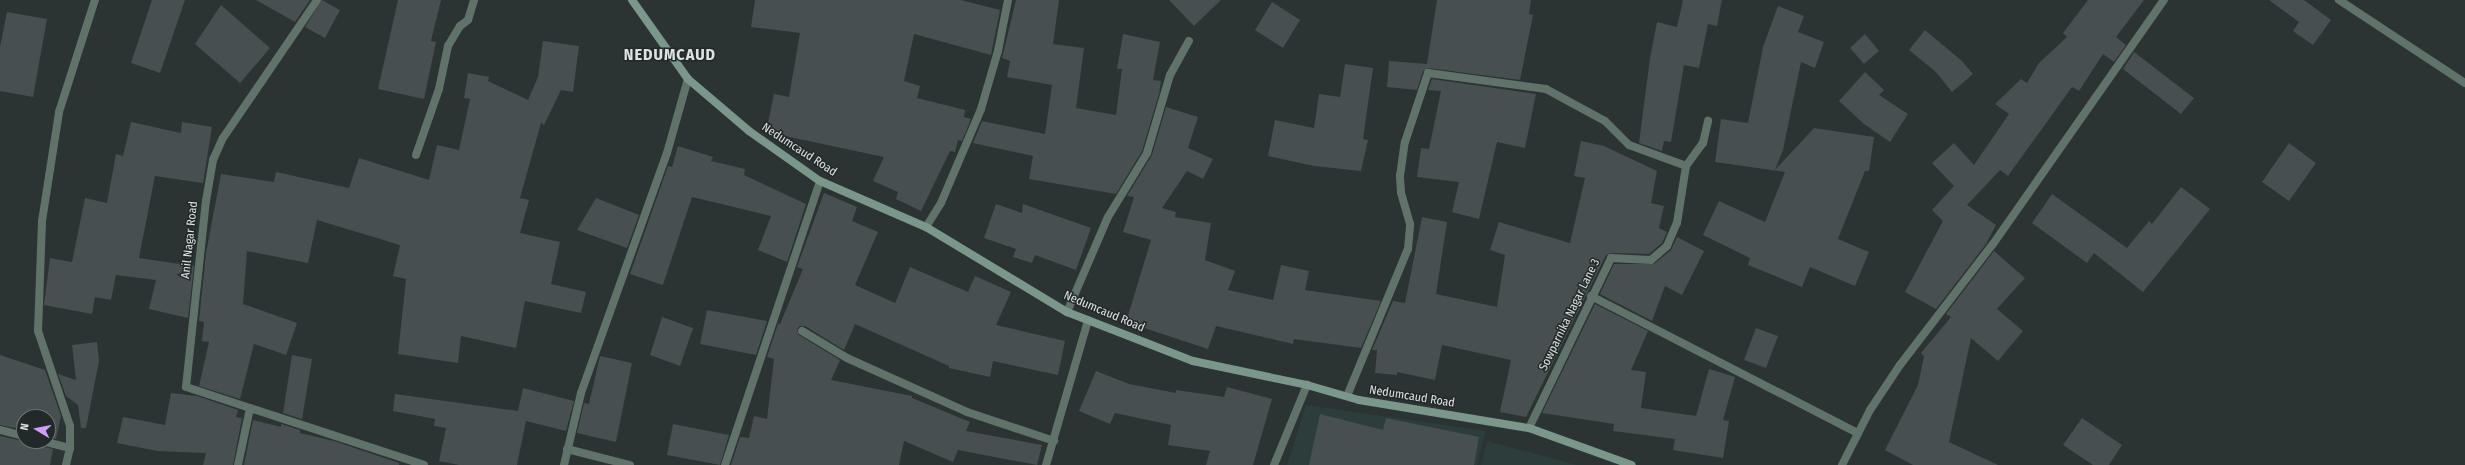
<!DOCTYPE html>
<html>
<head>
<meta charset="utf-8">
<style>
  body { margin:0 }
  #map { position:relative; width:2465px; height:465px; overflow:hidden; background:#2b3333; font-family:"Fira Sans Condensed",sans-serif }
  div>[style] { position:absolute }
  .built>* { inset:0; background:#2d3d3c }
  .building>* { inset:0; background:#474f51 }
  .minor>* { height:8px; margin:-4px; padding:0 4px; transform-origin:4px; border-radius:4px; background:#61726a }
  .secondary>* { height:8px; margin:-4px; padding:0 4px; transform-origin:4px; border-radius:4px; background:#7b968a }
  span { translate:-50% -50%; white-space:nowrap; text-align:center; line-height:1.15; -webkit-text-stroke:3px #212929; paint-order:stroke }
  .street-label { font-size:12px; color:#dce1e1 }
  .district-label { font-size:16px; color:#dce1e1; font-weight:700; letter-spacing:1px }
  .north { position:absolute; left:16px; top:409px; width:40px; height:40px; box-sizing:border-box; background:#212929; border:1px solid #6c7373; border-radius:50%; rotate:280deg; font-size:11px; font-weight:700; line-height:16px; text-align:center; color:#dce1e1 }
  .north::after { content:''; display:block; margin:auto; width:14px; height:18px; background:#d39cfc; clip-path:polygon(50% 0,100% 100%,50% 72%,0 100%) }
</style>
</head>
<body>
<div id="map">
  <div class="built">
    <i style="clip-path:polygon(1306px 405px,1486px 431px,1477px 465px,1287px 465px)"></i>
    <i style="clip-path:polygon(1487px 441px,1577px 465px,1481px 465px)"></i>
  </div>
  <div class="building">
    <i style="clip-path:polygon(152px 0,185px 0,160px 73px,131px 63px)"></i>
    <i style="clip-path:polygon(256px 0,310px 0,295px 22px)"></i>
    <i style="clip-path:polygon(322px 0,340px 10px,325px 38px,305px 27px)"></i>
    <i style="clip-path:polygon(398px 0,441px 0,431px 41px,436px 42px,424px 99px,378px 89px)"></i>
    <i style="clip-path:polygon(755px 0,961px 0,1000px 10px,991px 55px,914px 34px,904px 81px,920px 86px,917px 98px,965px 110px,964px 117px,971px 119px,962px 141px,958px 140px,955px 152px,950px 151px,921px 211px,896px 199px,898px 192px,873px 181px,884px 157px,766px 132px,774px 94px,789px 97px,800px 33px,751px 27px)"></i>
    <i style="clip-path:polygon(1016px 0,1059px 0,1053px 44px,1084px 48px,1076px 108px,1116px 115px,1122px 69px,1117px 69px,1123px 34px,1160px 42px,1153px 80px,1161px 81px,1159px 94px,1142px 151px,1116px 194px,1029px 179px,1033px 156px,973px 143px,982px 121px,1045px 134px,1052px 85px,1007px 77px,1010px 61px,1002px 58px)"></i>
    <i style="clip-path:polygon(1169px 0,1221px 0,1194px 26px)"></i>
    <i style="clip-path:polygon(1437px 0,1531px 0,1529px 14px,1533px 15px,1520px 80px,1428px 68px,1423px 71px,1417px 90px,1387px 87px,1389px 61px,1427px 64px)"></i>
    <i style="clip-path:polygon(1683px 0,1722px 0,1717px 26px,1708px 24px,1699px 68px,1684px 65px,1671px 142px,1664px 141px,1662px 151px,1639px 143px,1650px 58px,1657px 22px,1677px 27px)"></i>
    <i style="clip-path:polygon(2088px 0,2144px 0,2116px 37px,2126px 45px,2114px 62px,2103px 54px,2079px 91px,2072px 87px,2008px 176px,2000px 170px,1967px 205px,1996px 225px,1986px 244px,1936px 309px,1905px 292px,1943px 221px,1932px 210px,1954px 186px,1932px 163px,1954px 143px,1974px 165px,2009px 114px,1995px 104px,2021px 79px,2027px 83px,2039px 63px,2067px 37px,2063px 33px)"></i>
    <i style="clip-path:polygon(2269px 0,2304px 0,2331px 20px,2313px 45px,2293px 31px,2299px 22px)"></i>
    <i style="clip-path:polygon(1272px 2px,1300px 20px,1283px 48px,1255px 30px)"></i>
    <i style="clip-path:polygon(221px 5px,270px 48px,240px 83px,195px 44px)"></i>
    <i style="clip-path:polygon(1778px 6px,1804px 16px,1798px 32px,1824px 42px,1815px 68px,1801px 62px,1783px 150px,1775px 170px,1814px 128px,1874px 137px,1869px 171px,1865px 171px,1838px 239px,1869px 252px,1855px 286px,1810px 267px,1802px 287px,1748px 265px,1750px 258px,1703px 235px,1719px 201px,1765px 222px,1785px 172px,1715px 162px,1721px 119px,1748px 123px,1763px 47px)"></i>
    <i style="clip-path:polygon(7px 12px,47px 19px,33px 97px,0 91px,0 47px)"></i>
    <i style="clip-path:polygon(1925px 30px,1962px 61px,1973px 74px,1952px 92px,1936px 72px,1909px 50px)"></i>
    <i style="clip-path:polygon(1865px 34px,1879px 51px,1864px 64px,1850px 48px)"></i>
    <i style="clip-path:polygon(543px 41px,579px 46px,573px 92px,561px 90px,544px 125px,541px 123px,520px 198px,529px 200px,520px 233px,560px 242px,551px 284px,586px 292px,581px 313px,525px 301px,516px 348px,461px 336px,458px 363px,398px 354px,406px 279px,393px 276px,400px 245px,317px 220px,308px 263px,247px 251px,243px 304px,297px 323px,286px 355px,254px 344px,240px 399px,199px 386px,209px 342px,202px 341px,204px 322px,199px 321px,206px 253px,221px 174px,274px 182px,276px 172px,349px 188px,359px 158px,429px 180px,437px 145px,459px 150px,470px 99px,464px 98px,468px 73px,489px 77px,488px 81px,528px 100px,538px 77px)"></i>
    <i style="clip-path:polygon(2134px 52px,2194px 98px,2181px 114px,2123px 69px)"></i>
    <i style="clip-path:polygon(1345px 64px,1373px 68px,1363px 139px,1368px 140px,1361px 171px,1314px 166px,1268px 156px,1275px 120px,1314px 128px,1319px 94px,1340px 97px)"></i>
    <i style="clip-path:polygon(1865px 72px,1884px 90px,1879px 95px,1908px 114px,1890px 142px,1864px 124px,1839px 101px)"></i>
    <i style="clip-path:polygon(1432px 79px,1536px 94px,1525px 148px,1497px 142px,1479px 219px,1452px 212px,1459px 182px,1417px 177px,1421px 148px,1429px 149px,1441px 91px,1428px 90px)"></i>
    <i style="clip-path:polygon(1166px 107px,1198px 117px,1188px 148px,1213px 159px,1203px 179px,1187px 171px,1162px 208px,1176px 212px,1175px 217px,1211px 223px,1205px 260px,1235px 271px,1228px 290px,1273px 300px,1281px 265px,1309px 271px,1305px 290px,1381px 301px,1361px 348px,1294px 339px,1293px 344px,1216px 326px,1208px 349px,1126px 322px,1151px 240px,1123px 232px,1134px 197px,1127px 196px,1152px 155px)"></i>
    <i style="clip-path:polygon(131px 122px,181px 133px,182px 122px,212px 127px,203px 183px,155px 176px,139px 258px,194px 266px,188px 318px,149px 309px,156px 280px,116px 275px,111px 300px,95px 297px,92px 314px,44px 305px,50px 258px,72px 262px,85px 198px,107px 203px,116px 154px,123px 156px)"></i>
    <i style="clip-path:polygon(1581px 141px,1604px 146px,1657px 171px,1651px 203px,1664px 206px,1659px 228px,1667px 232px,1662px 243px,1649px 254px,1611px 253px,1606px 255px,1526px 417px,1500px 412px,1511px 360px,1442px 345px,1435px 380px,1397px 372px,1397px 375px,1375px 373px,1377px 350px,1372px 350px,1393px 301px,1405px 303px,1422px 217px,1447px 222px,1436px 294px,1497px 307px,1505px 255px,1490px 250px,1499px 222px,1570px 243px,1585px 178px,1574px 176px)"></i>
    <i style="clip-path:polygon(2289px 143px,2316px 163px,2289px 201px,2262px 182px)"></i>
    <i style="clip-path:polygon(678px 146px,713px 157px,711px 161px,745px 169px,744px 175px,806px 204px,787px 262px,758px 250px,771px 216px,692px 197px,663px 285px,630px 274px,668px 166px,672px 167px)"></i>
    <i style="clip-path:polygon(2181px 187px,2210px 209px,2143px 292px,2094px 253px,2087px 263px,2032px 223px,2052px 194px,2127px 248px,2149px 221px,2152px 224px)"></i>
    <i style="clip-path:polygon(824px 193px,857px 207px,852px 221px,878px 232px,855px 285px,895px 303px,910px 267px,968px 292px,975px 276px,1011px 292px,996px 325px,1065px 341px,1058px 375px,993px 361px,990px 377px,949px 368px,949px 366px,855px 324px,844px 350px,805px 326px,799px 326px,797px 331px,799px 335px,840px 360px,831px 380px,912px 396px,912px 398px,970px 422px,966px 431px,1042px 445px,1037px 465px,958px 450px,953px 462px,904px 441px,899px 465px,731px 465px,740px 437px,749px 438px,754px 416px,767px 419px,774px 359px,767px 357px,778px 324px,780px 324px,803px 269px,797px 267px)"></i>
    <i style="clip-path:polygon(596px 198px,639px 215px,627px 248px,577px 230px)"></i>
    <i style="clip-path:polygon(996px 204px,1022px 213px,1023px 204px,1091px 228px,1076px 270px,1035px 255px,1032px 263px,1013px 257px,1016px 249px,984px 238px)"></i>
    <i style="clip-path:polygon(1677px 237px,1704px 251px,1682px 295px,1665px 286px,1652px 321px,1600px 294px,1614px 264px,1654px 264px,1671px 250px)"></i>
    <i style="clip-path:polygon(1994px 251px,2025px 278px,1997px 309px,2023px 331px,1998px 361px,1971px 338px,1949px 442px,1998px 465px,1913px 465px,1885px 450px,1918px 385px,1924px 356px,1921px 353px,1951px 317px,1946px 314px)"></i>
    <i style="clip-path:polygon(1595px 304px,1648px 331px,1631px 370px,1646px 372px,1641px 408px,1696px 416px,1709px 369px,1735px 377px,1723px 420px,1729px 421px,1723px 458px,1673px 450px,1675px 439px,1613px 431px,1614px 424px,1542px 413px)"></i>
    <i style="clip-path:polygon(707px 310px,767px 321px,756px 355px,700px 344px)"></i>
    <i style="clip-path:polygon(662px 317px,693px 328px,680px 366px,650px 355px)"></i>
    <i style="clip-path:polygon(1756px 328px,1778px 336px,1766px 368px,1744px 360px)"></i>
    <i style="clip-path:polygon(97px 342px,99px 361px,86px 428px,81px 428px,78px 405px,66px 396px,58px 374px,76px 380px,72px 345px)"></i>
    <i style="clip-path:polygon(0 355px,45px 370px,61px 416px,56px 439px,48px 437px,48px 417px,24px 417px,24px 430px,0 425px)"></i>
    <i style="clip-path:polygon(292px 355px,312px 359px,302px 419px,283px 413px)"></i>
    <i style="clip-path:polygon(600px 356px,632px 363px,616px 442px,577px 433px,584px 403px,589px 404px)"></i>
    <i style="clip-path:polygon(1096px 371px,1129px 384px,1176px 393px,1176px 390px,1224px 397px,1227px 387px,1272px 399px,1253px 465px,1206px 465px,1210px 451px,1168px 445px,1171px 425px,1115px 413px,1110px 424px,1079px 411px)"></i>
    <i style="clip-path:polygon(523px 388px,574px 401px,566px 431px,526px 421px,517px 465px,459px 465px,439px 461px,446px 428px,434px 426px,435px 419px,393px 411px,395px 394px,518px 411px)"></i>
    <i style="clip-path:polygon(171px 393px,197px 396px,238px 410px,236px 417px,242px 418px,233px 465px,203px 465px,206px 453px,157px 451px,117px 443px,123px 417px,165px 425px)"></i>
    <i style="clip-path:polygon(1320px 414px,1383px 430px,1386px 418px,1479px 437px,1474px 465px,1309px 465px)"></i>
    <i style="clip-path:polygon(2082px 418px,2122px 445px,2109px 465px,2093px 465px,2063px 445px)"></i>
    <i style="clip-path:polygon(253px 420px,281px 427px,281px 424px,300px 430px,300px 433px,334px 441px,399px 463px,399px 465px,244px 465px)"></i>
    <i style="clip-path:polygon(673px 424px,729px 435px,720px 465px,667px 455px)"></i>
    <i style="clip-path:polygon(0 436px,23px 441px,37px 441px,40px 446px,53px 449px,50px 465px,0 465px)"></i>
  </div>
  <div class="minor">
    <i style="left:2339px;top:0;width:151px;rotate:33.4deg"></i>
    <i style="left:416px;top:155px;width:70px;rotate:-70.8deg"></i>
    <i style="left:439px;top:89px;width:44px;rotate:-78.2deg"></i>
    <i style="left:448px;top:46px;width:23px;rotate:-59deg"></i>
    <i style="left:460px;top:26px;width:10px;rotate:-37deg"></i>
    <i style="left:468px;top:20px;width:21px;rotate:-73deg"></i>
    <i style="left:926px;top:227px;width:28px;rotate:-58deg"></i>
    <i style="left:941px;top:203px;width:102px;rotate:-66.9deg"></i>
    <i style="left:981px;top:109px;width:60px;rotate:-73.7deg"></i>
    <i style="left:998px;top:51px;width:52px;rotate:-78.9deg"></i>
    <i style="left:1591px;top:296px;width:300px;rotate:27.2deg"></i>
    <i style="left:1067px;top:312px;width:103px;rotate:-66.7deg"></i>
    <i style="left:1108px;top:217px;width:75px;rotate:-58.6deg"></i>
    <i style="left:1147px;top:153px;width:81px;rotate:-73.6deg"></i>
    <i style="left:1170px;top:75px;width:39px;rotate:-61deg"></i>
    <i style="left:802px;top:331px;width:52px;rotate:31deg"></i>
    <i style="left:847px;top:358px;width:132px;rotate:24.2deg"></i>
    <i style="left:967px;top:412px;width:92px;rotate:18.4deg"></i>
    <i style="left:1347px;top:396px;width:159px;rotate:-67.5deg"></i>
    <i style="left:1408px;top:249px;width:25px;rotate:-85deg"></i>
    <i style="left:1410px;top:224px;width:33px;rotate:-106deg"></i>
    <i style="left:1401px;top:192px;width:16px;rotate:-94deg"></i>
    <i style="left:1400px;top:176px;width:34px;rotate:-82deg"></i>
    <i style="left:1405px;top:142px;width:73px;rotate:-71.6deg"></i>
    <i style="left:1428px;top:73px;width:119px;rotate:7.7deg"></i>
    <i style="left:1546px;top:89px;width:67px;rotate:28.5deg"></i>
    <i style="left:1605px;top:121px;width:34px;rotate:45deg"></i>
    <i style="left:1629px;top:145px;width:61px;rotate:20.2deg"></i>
    <i style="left:250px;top:408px;width:183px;rotate:18.1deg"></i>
    <i style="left:1529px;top:428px;width:189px;rotate:-64.2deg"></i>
    <i style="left:1611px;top:258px;width:40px;rotate:2.9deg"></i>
    <i style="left:1651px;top:260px;width:21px;rotate:-41deg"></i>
    <i style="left:1667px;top:246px;width:25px;rotate:-67deg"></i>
    <i style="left:1677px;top:223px;width:58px;rotate:-81deg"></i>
    <i style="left:1686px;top:166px;width:29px;rotate:-54deg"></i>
    <i style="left:1703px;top:143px;width:23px;rotate:-77deg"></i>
    <i style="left:0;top:430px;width:25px;rotate:14deg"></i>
    <i style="left:42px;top:441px;width:29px;rotate:14deg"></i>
    <i style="left:567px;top:449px;width:65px;rotate:14.3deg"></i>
    <i style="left:66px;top:465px;width:17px;rotate:-77deg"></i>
    <i style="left:70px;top:448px;width:22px;rotate:-90deg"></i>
    <i style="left:70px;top:426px;width:100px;rotate:-108.6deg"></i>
    <i style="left:38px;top:331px;width:110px;rotate:-87.9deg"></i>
    <i style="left:42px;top:221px;width:110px;rotate:-81.1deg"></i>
    <i style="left:59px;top:112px;width:118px;rotate:-72.2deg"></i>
    <i style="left:238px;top:465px;width:58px;rotate:-78.1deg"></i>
    <i style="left:250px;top:408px;width:67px;rotate:-161.8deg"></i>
    <i style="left:186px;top:387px;width:187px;rotate:-83.9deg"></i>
    <i style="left:206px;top:201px;width:42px;rotate:-80.3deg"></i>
    <i style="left:213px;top:160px;width:24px;rotate:-66deg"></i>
    <i style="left:223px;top:138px;width:167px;rotate:-55.7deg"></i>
    <i style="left:564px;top:465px;width:74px;rotate:-76.7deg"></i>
    <i style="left:581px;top:393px;width:255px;rotate:-70.3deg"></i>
    <i style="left:667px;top:153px;width:77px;rotate:-74.2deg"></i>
    <i style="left:725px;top:465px;width:299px;rotate:-71.5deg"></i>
    <i style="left:1046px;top:465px;width:151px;rotate:-73.8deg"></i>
    <i style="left:1274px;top:465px;width:87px;rotate:-67.6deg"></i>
    <i style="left:1842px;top:465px;width:62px;rotate:-63deg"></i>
    <i style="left:1870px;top:410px;width:54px;rotate:-56.3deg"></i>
    <i style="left:1900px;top:365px;width:153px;rotate:-52.5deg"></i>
    <i style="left:1993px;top:244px;width:298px;rotate:-55deg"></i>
  </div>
  <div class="secondary">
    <i style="left:632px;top:0;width:97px;rotate:54.7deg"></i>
    <i style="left:688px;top:79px;width:80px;rotate:40.4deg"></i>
    <i style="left:749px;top:131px;width:87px;rotate:35.2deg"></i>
    <i style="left:820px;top:181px;width:116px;rotate:23.5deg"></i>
    <i style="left:926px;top:227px;width:165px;rotate:31.1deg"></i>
    <i style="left:1067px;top:312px;width:135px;rotate:21.3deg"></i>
    <i style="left:1193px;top:361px;width:116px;rotate:11.9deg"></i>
    <i style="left:1307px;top:385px;width:54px;rotate:16.1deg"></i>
    <i style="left:1359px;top:400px;width:172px;rotate:9.4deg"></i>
    <i style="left:1529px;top:428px;width:109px;rotate:19.8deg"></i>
  </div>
  <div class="street-label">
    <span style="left:799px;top:150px;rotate:33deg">Nedumcaud Road</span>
    <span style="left:190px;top:240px;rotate:-84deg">Anil Nagar Road</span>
    <span style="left:1104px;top:312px;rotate:23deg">Nedumcaud Road</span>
    <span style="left:1570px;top:315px;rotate:-64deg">Sowparnika Nagar Lane 3</span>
    <span style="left:1412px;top:397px;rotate:9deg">Nedumcaud Road</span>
  </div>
  <div class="district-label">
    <span style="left:670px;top:55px">NEDUMCAUD</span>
  </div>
  <div class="north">N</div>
</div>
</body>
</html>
